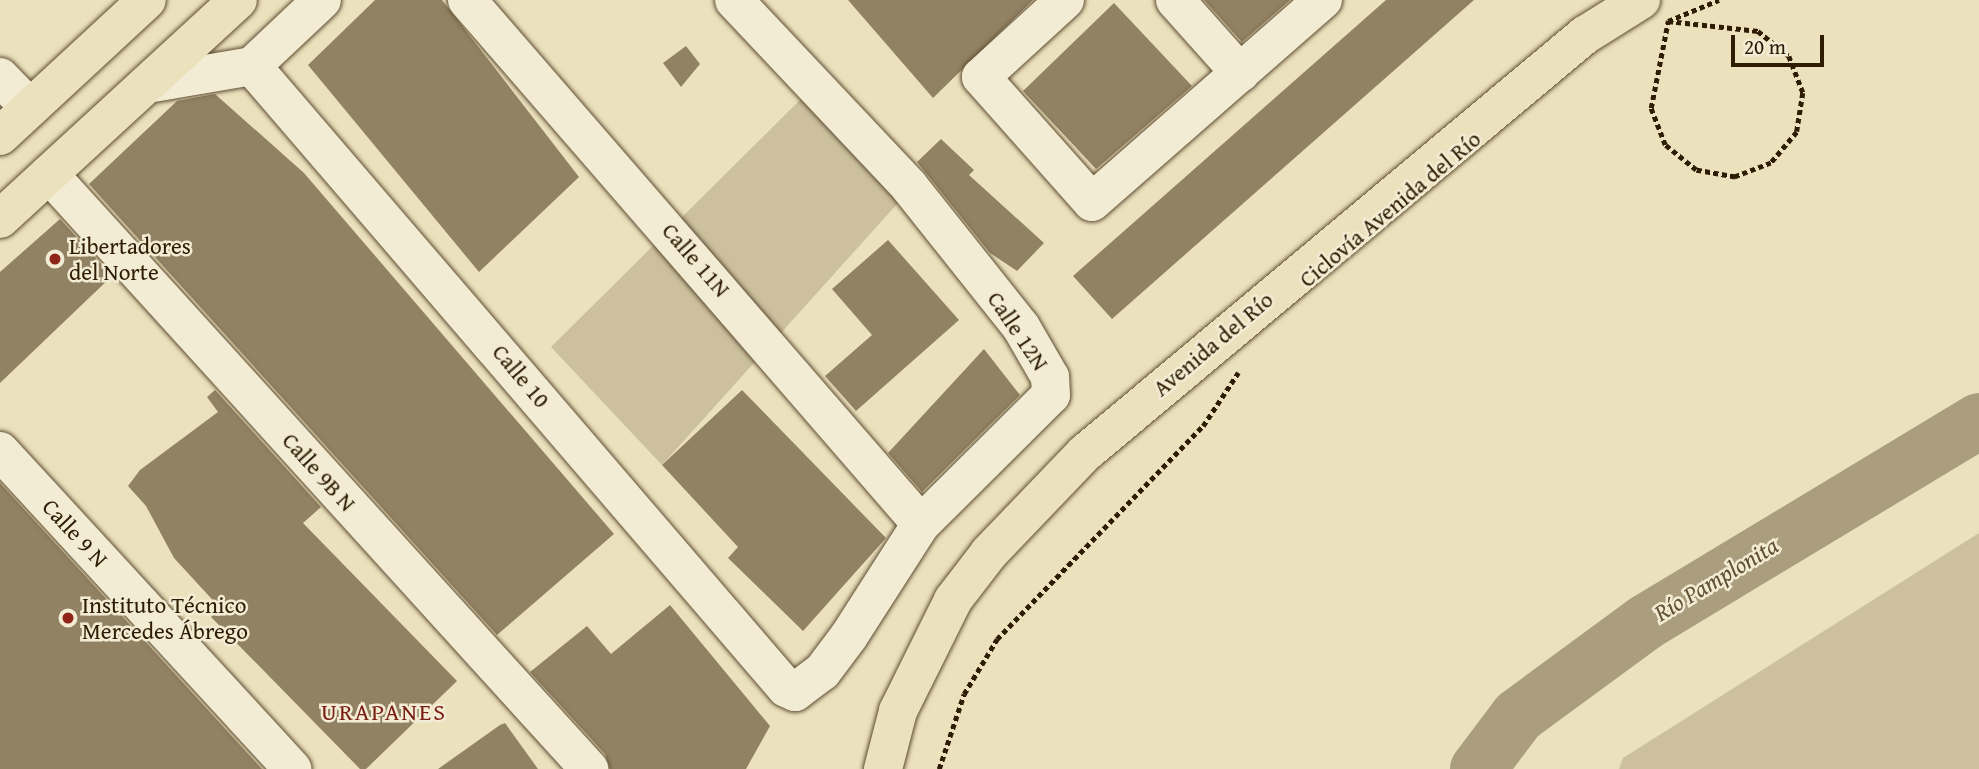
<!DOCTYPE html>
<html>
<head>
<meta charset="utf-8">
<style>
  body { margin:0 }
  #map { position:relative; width:1979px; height:769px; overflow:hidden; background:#ece1bd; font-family:"Gentium Book Plus",serif }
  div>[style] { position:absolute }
  .green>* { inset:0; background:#ccc09e }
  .river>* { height:56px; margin:-28px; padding:0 28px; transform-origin:28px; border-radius:28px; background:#ab9e7e }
  .building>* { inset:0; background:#918264 }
  .path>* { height:4.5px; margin-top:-2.25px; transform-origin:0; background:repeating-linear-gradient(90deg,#2e1c04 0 5px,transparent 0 8.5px) }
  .roads { filter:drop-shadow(0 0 2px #5e4d32) drop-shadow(0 0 2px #5e4d32) }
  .minor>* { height:38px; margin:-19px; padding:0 19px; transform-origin:19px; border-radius:19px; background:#f3ecd4 }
  .major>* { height:38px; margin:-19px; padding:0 19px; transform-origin:19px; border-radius:19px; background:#ece1bd }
  .dots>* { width:19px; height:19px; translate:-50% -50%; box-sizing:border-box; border:4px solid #f3ecd4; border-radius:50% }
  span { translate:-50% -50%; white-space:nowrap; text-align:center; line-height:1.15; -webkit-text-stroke:5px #f3ecd4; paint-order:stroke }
  .street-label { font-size:23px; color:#2e1c04 }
  .poi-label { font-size:23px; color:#2e1c04 }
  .left { translate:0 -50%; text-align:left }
  .water-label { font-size:24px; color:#605035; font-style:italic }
  .neighbourhood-label { font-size:24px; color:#7a1f14; letter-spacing:2px }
  .scale { position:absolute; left:1731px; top:35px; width:93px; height:32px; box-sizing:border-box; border:4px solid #2e1c04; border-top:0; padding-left:9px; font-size:21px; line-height:24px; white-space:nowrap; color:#2e1c04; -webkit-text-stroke:5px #f3ecd4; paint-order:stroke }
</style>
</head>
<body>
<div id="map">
  <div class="green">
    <i style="clip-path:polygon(804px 96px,898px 203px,662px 465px,551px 347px)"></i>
    <i style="clip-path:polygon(1979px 533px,1979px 769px,1619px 769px,1623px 758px)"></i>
  </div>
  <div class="river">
    <i style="left:1478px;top:769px;width:66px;rotate:-53deg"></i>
    <i style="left:1518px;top:716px;width:159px;rotate:-36.3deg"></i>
    <i style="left:1646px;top:622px;width:389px;rotate:-31.1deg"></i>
  </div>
  <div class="building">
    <i style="clip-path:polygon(375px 0,442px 0,579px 177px,479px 272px,308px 65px)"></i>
    <i style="clip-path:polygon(848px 0,1033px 0,933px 98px)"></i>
    <i style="clip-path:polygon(1204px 0,1290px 0,1242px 42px)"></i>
    <i style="clip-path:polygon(1386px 0,1474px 0,1112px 319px,1073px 276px)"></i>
    <i style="clip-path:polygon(1114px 3px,1192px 86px,1096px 169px,1023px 91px)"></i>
    <i style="clip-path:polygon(686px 46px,700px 64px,681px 87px,663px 63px)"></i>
    <i style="clip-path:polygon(215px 94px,304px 173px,614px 534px,497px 635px,89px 184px,177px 101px)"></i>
    <i style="clip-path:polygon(941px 139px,974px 170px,969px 175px,1044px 243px,1017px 271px,990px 253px,917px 162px)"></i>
    <i style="clip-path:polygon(60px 219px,112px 276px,0 383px,0 272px)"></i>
    <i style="clip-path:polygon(888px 240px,959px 320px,856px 411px,825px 376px,872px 335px,832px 289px)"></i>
    <i style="clip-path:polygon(984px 349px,1020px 395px,922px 492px,888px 453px)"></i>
    <i style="clip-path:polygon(215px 390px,321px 507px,303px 523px,457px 681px,366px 769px,360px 769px,211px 617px,220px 608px,174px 558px,146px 506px,128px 486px,140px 470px,218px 412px,207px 397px)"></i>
    <i style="clip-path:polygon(742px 390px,886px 538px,803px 631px,728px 558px,738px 547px,662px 465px)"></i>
    <i style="clip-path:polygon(0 483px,262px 769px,0 769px)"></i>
    <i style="clip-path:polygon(670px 605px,770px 726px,746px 769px,610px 769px,605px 754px,530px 672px,587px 626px,611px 654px)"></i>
    <i style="clip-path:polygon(505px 723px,538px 769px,438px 769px,500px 725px)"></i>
  </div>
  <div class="path">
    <i style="left:1668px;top:21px;width:55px;rotate:-22.4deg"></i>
    <i style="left:1668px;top:21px;width:91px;rotate:6.3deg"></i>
    <i style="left:1758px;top:31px;width:40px;rotate:39deg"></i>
    <i style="left:1789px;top:56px;width:40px;rotate:69deg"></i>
    <i style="left:1803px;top:93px;width:39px;rotate:99deg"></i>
    <i style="left:1797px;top:132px;width:40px;rotate:130deg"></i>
    <i style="left:1771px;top:163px;width:39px;rotate:159deg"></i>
    <i style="left:1735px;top:177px;width:40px;rotate:-170deg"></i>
    <i style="left:1696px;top:170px;width:40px;rotate:-141deg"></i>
    <i style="left:1665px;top:145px;width:40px;rotate:-111deg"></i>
    <i style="left:1651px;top:108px;width:89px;rotate:-78.9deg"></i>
    <i style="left:939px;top:769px;width:79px;rotate:-71.6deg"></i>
    <i style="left:964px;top:694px;width:64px;rotate:-59deg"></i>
    <i style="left:997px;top:639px;width:296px;rotate:-46deg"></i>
    <i style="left:1203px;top:426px;width:64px;rotate:-56.6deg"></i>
  </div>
  <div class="roads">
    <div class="minor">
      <i style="left:467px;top:0;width:693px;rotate:49.09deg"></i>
      <i style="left:1065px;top:0;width:114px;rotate:137.5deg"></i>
      <i style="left:981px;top:77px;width:167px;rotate:48.4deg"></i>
      <i style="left:1092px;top:202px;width:307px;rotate:-41.2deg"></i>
      <i style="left:1175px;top:0;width:98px;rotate:48.3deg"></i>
      <i style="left:252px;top:66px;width:820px;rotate:49.35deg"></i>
      <i style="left:786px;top:688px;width:10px;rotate:24deg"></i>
      <i style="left:795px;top:692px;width:34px;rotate:-37deg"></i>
      <i style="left:822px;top:672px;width:45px;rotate:-53.1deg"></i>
      <i style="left:849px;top:636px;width:133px;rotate:-57.3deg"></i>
      <i style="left:921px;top:524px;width:183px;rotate:-44.8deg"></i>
      <i style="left:1051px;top:395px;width:18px;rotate:-93deg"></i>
      <i style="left:1050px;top:377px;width:58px;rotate:-120.1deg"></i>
      <i style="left:1021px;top:327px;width:180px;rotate:-128.5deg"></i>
      <i style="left:909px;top:186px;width:255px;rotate:-133.3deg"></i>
      <i style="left:0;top:77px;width:43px;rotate:45.9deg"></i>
      <i style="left:147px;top:84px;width:107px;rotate:-9.7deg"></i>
      <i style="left:252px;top:66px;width:96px;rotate:-43.3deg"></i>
      <i style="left:49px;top:174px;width:804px;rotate:47.77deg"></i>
      <i style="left:0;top:451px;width:432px;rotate:47.4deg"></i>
    </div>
    <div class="major">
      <i style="left:0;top:136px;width:200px;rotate:-42.8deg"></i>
      <i style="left:0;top:219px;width:323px;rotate:-42.6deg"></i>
      <i style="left:883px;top:769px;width:60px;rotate:-75.5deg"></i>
      <i style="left:898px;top:711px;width:124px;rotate:-63.6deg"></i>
      <i style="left:953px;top:600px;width:59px;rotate:-52.5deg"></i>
      <i style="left:989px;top:553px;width:139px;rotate:-46.2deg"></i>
      <i style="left:1085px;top:453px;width:652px;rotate:-39.9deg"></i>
      <i style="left:1585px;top:35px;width:66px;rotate:-32deg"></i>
    </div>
  </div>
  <div class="dots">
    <i style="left:55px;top:259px;background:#8f2418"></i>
    <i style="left:68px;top:618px;background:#8f2418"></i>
  </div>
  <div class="street-label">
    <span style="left:1390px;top:209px;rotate:-40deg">Ciclovía Avenida del Río</span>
    <span style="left:696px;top:260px;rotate:49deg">Calle 11N</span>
    <span style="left:1018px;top:331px;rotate:56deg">Calle 12N</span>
    <span style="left:1213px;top:344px;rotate:-40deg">Avenida del Río</span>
    <span style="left:521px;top:376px;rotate:50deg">Calle 10</span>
    <span style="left:319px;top:472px;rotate:48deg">Calle 9B N</span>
    <span style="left:75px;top:533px;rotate:47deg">Calle 9 N</span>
  </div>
  <div class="poi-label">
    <span class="left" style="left:69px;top:259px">Libertadores<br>del Norte</span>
    <span class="left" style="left:82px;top:618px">Instituto Técnico<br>Mercedes Ábrego</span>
  </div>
  <div class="water-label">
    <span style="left:1716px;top:579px;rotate:-31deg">Río Pamplonita</span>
  </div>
  <div class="neighbourhood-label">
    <span style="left:384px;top:712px">URAPANES</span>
  </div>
  <div class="scale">20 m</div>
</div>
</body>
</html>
